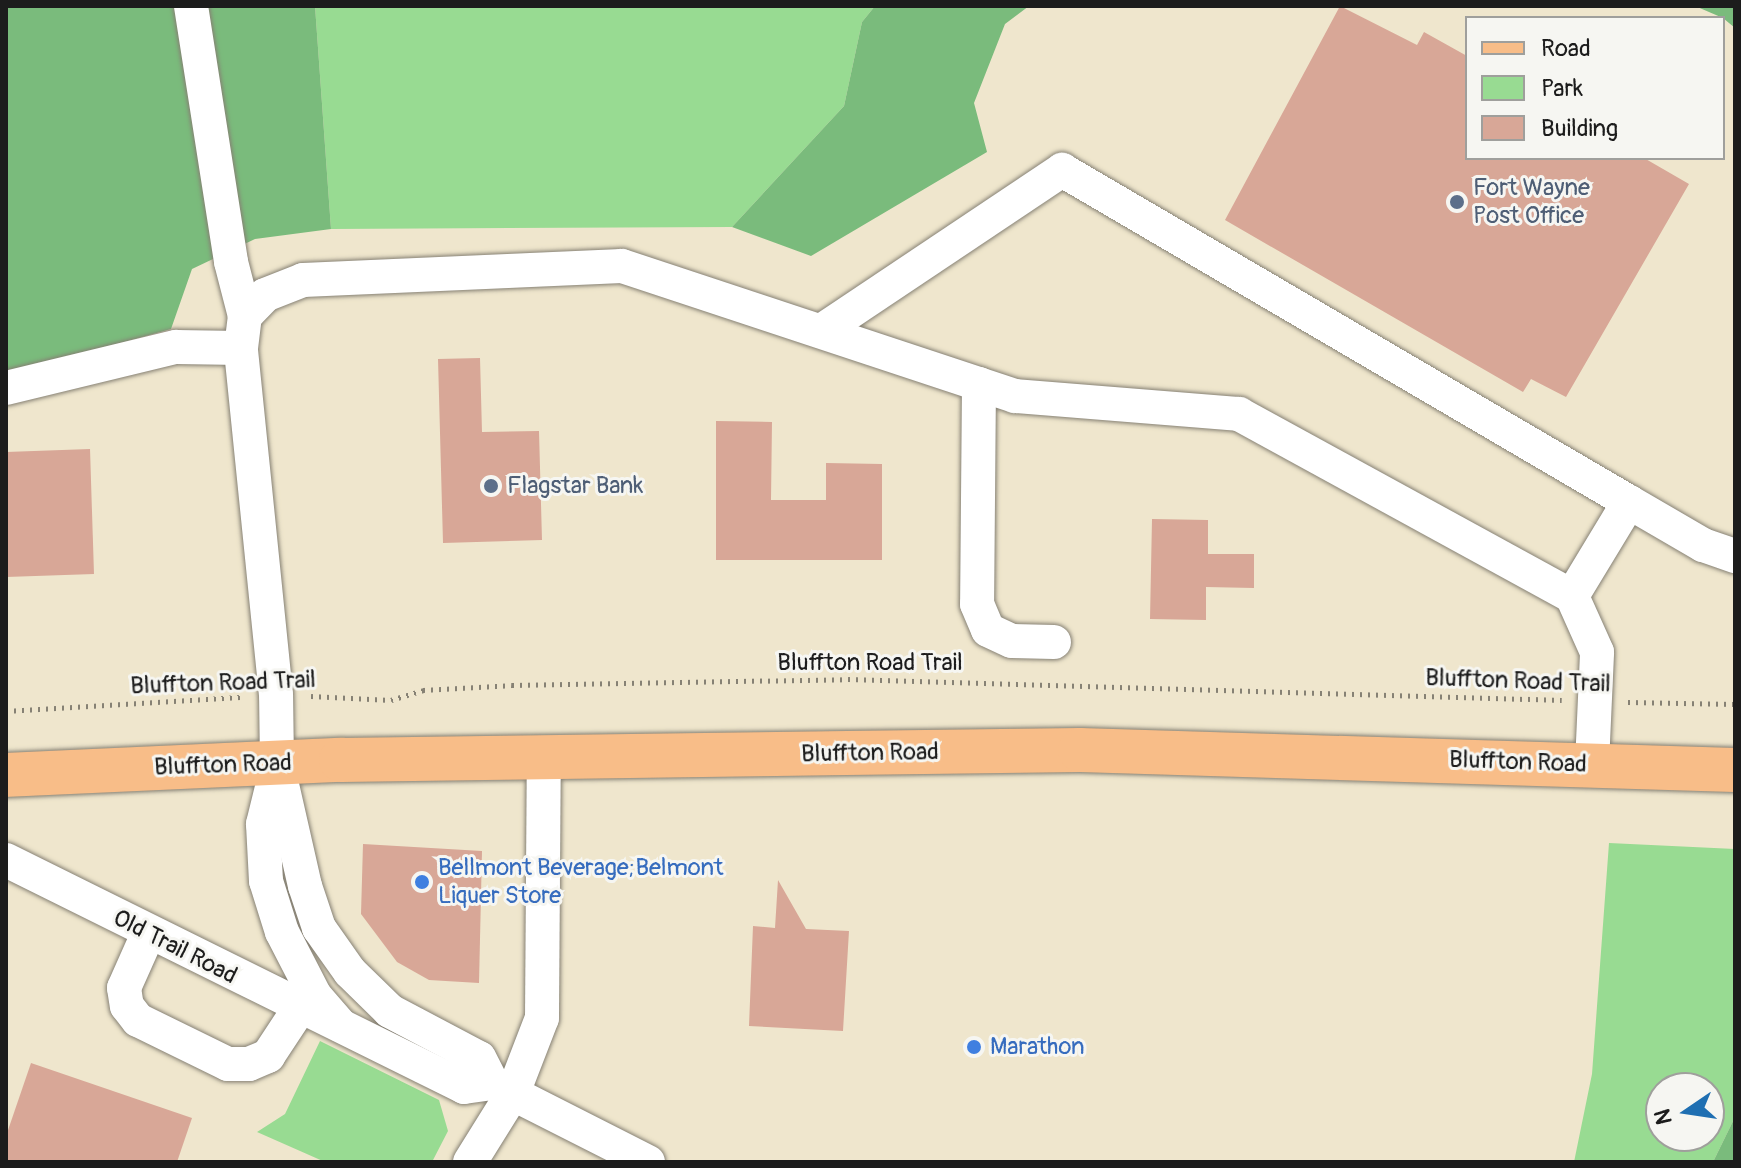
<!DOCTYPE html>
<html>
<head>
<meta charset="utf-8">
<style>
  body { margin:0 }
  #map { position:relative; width:1741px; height:1168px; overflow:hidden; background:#efe6cd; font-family:Pangolin,sans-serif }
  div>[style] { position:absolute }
  .green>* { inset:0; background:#98db92 }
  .forest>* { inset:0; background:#7abb7c }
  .building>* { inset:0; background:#d8a797 }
  .path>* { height:5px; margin-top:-2.5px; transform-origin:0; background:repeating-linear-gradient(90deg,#868174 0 2px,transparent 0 8px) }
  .roads { filter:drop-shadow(0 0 2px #868174) drop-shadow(0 0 2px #868174) }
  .minor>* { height:34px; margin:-17px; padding:0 17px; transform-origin:17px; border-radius:17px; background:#fff }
  .major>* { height:44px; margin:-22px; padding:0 22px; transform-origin:22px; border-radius:22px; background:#f8bd88 }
  .dots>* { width:22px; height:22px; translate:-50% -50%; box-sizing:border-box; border:4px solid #f6f6f2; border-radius:50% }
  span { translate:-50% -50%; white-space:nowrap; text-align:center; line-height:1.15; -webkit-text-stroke:6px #f6f6f2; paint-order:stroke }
  .service-label { font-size:24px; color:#4e5e75 }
  .left { translate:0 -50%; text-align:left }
  .street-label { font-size:24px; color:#1c1c1c }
  .shop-label { font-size:24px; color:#366cbe }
  .frame { position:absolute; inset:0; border:8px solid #1c1c1c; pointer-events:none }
  .legend { position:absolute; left:1465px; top:16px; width:260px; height:144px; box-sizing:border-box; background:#f6f6f2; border:2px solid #9f9f9c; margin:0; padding:10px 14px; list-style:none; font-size:24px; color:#1c1c1c }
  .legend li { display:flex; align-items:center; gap:16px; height:40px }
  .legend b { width:40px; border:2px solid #9f9f9c }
  .north { position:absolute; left:1645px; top:1072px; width:80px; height:80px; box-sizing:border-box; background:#f6f6f2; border:2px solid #9f9f9c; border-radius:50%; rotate:257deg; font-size:22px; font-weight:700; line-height:32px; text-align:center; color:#1c1c1c }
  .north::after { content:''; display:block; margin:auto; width:28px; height:36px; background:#1f6fb2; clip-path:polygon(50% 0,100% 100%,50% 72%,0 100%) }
</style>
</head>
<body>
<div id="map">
  <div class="green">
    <i style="clip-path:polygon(315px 6px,875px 6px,862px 22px,844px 106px,732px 227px,331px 229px)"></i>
    <i style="clip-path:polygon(evenodd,1609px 843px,1735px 849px,1735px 1117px,1713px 1162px,1574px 1162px,1592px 1074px,1609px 843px,1661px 1088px,1709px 1088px,1709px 1136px,1661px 1136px,1661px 1088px)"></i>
    <i style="clip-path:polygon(320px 1041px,439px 1100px,448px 1131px,432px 1162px,325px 1162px,257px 1132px,285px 1114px)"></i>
  </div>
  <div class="forest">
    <i style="clip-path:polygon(6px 6px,315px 6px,331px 229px,255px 239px,192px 269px,171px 329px,6px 375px)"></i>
    <i style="clip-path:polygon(875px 6px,1029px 6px,1005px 24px,974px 103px,987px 152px,811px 256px,732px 227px,844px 106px,862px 22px)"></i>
    <i style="clip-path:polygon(1695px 6px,1735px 6px,1735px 28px,1723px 18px)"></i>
    <i style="clip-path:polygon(1735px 1117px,1735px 1162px,1713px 1162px)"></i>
  </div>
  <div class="building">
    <i style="clip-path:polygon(1340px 6px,1417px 45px,1424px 32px,1467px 56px,1467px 158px,1644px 158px,1689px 184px,1566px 397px,1531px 379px,1523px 392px,1225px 220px)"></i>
    <i style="clip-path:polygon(480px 358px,482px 432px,539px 431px,542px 540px,443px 543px,438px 359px)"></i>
    <i style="clip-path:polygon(716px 421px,772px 422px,771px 500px,826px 500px,826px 463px,882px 464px,882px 560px,716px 560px)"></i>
    <i style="clip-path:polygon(90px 449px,94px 574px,6px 577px,6px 452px)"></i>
    <i style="clip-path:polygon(1152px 519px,1208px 520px,1208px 554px,1254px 554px,1254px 588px,1206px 587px,1206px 620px,1150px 619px)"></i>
    <i style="clip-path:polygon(363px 844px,482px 851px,479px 983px,429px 980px,397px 962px,361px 914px)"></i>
    <i style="clip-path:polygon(778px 880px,806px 929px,849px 931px,843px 1031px,749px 1026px,753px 926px,775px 928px)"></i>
    <i style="clip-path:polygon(31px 1063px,192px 1118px,177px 1162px,6px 1162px,6px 1136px)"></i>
  </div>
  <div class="path">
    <i style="left:311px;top:696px;width:80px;rotate:2.9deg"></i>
    <i style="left:391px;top:700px;width:34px;rotate:-17deg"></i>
    <i style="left:423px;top:690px;width:89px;rotate:-3.2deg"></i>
    <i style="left:512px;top:685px;width:336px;rotate:-1deg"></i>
    <i style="left:848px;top:679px;width:714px;rotate:1.68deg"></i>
    <i style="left:1628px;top:702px;width:107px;rotate:1.1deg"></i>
    <i style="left:6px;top:711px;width:239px;rotate:-3.4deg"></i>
  </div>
  <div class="roads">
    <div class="minor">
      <i style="left:191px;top:6px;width:259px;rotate:81.1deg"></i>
      <i style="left:231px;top:262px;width:56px;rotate:75.5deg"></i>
      <i style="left:823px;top:330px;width:288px;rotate:-33.8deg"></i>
      <i style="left:1062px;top:170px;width:657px;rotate:30.35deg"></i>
      <i style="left:979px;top:384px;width:220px;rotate:90.5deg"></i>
      <i style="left:977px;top:604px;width:28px;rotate:67deg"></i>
      <i style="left:988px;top:630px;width:26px;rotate:25deg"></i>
      <i style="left:1012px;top:641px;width:42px;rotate:1.4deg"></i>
      <i style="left:6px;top:388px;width:175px;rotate:-13.6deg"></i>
      <i style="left:176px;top:347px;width:65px;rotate:0.9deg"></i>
      <i style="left:1592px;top:764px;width:112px;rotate:-87.4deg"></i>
      <i style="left:1597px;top:652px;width:61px;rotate:-114.1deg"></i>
      <i style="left:1572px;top:596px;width:110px;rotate:-58.8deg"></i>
      <i style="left:1629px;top:502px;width:86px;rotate:30.2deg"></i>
      <i style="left:1703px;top:545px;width:34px;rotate:19deg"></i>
      <i style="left:277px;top:767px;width:59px;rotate:103.8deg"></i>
      <i style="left:263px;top:824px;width:57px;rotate:87deg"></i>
      <i style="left:266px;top:881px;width:53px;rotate:72.6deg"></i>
      <i style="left:282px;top:932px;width:72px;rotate:62.7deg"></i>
      <i style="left:315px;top:996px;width:38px;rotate:49deg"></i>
      <i style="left:6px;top:860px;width:511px;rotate:26.36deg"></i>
      <i style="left:464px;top:1087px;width:28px;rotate:-8deg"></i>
      <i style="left:492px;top:1083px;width:175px;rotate:26.9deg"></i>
      <i style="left:148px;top:934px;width:59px;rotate:114deg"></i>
      <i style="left:124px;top:988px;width:18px;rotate:81deg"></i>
      <i style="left:127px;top:1006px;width:18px;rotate:52deg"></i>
      <i style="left:138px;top:1020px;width:100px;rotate:26.1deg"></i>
      <i style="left:228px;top:1064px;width:21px"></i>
      <i style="left:249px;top:1064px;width:21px;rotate:-23deg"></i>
      <i style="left:268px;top:1056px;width:56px;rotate:-56.6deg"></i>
      <i style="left:492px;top:1083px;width:28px;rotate:-117deg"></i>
      <i style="left:479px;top:1058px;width:101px;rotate:-152.2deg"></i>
      <i style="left:390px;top:1011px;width:56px;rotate:-135.7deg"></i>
      <i style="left:350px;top:972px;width:54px;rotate:-125.2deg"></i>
      <i style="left:319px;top:928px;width:44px;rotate:-108.4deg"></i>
      <i style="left:305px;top:886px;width:126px;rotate:-102.8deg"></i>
      <i style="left:277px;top:763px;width:68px;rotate:-90.8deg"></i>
      <i style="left:276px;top:695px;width:349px;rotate:-95.8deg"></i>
      <i style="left:241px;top:348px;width:32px;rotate:-83deg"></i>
      <i style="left:245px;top:316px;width:29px;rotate:-46deg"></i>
      <i style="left:265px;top:295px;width:41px;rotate:-21.5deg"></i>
      <i style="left:303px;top:280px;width:319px;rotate:-2.5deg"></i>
      <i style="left:622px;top:266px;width:414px;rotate:18.3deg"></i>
      <i style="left:1015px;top:396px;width:225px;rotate:4.6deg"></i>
      <i style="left:1239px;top:414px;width:379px;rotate:28.7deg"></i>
      <i style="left:470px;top:1162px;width:81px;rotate:-58.1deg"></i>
      <i style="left:513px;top:1093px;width:80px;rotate:-68.9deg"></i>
      <i style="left:542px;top:1018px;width:260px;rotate:-89.6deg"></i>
    </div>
    <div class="major">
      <i style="left:6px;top:775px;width:335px;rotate:-2.6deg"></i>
      <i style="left:341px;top:760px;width:739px;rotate:-0.78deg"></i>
      <i style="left:1080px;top:750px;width:655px;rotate:1.75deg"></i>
    </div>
  </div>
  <div class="dots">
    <i style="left:1457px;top:202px;background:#5c6f8a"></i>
    <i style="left:491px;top:486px;background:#5c6f8a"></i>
    <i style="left:422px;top:882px;background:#3f7fe0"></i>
    <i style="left:974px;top:1047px;background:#3f7fe0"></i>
  </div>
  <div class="service-label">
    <span class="left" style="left:1473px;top:202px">Fort Wayne<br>Post Office</span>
    <span class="left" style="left:507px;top:486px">Flagstar Bank</span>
  </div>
  <div class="street-label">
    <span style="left:870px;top:663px">Bluffton Road Trail</span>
    <span style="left:1518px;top:681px;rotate:2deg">Bluffton Road Trail</span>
    <span style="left:223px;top:683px;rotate:-2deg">Bluffton Road Trail</span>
    <span style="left:870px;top:753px;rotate:-1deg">Bluffton Road</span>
    <span style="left:1518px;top:762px;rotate:2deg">Bluffton Road</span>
    <span style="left:223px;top:765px;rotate:-2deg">Bluffton Road</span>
    <span style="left:175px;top:947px;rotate:27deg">Old Trail Road</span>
  </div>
  <div class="shop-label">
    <span class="left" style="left:438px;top:882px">Bellmont Beverage;Belmont<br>Liquer Store</span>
    <span class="left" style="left:990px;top:1047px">Marathon</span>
  </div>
  <div class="frame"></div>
  <ul class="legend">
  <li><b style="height:10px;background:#f8bd88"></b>Road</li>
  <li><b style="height:22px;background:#98db92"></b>Park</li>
  <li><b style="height:22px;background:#d8a797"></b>Building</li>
  </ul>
  <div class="north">N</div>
</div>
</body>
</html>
